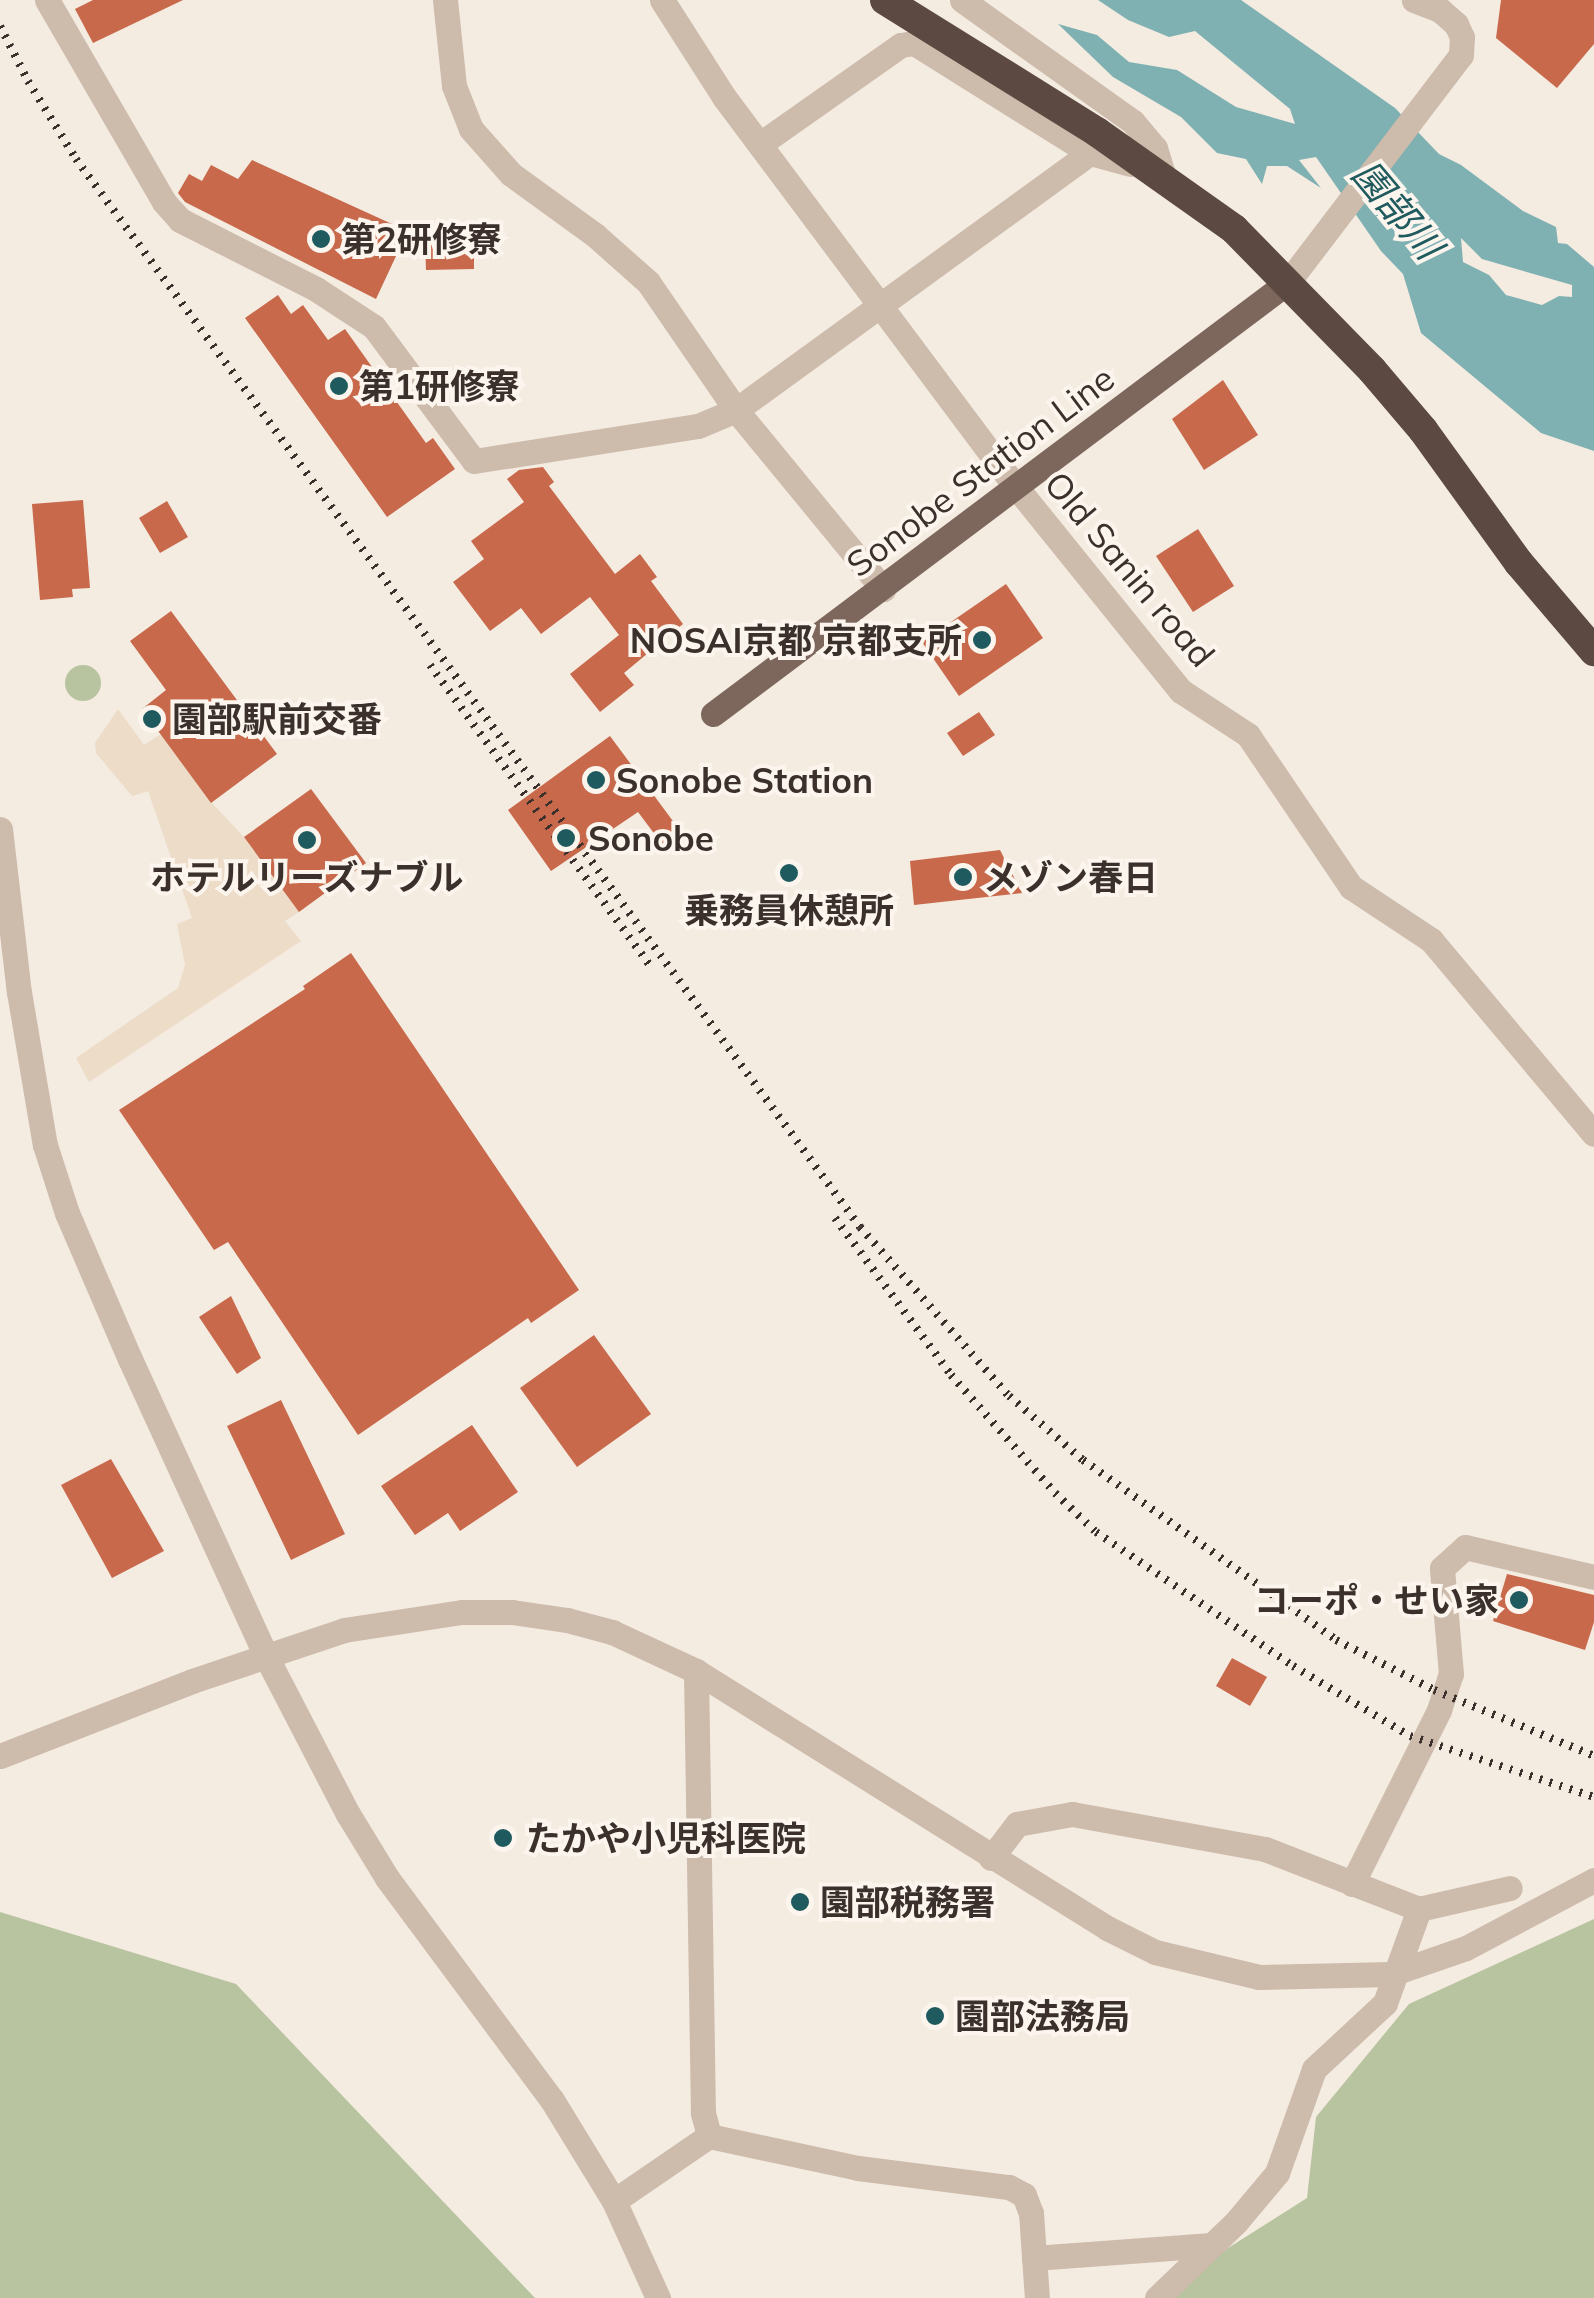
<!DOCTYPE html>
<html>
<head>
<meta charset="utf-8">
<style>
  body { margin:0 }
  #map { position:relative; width:1594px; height:2298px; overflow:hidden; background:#f4ebe1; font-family:Mulish,"Noto Sans JP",sans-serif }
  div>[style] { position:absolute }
  .green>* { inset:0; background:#b8c4a0 }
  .round { border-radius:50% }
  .plaza>* { inset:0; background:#ecdcc8 }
  .water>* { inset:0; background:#7fb0b2 }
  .building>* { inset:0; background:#c8694b }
  .minor>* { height:25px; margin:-12.5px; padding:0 12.5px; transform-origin:12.5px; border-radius:12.5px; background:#cdbbac }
  .major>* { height:25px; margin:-12.5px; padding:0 12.5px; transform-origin:12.5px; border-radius:12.5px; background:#7d675c }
  .highway>* { height:30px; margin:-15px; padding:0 15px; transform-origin:15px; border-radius:15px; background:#5c4a42 }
  .rail>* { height:8px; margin-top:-4px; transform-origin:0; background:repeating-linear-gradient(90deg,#3b302b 0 2.5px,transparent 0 10.5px) }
  .minor-bridge>* { height:25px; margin:-12.5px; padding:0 12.5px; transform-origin:12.5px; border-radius:12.5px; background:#cdbbac }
  .dots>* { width:28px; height:28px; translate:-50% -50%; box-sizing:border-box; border:5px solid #fbf5ee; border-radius:50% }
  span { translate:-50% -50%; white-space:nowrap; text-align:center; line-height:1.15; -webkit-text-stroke:8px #fbf5ee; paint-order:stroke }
  .poi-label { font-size:35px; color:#3b302b; font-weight:700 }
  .left { translate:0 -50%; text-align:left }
  .right { translate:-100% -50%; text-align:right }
  .street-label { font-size:35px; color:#3b302b }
  .water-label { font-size:38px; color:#1f5a5e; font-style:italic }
</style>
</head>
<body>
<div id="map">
  <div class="green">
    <i class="round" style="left:65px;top:665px;width:36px;height:36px"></i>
    <i style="clip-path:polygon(0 1912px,236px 1984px,535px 2298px,0 2298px)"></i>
    <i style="clip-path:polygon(1594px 1919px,1594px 2298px,1175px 2298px,1179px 2279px,1307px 2198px,1316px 2117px,1409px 2004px)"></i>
  </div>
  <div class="plaza">
    <i style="clip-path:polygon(118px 709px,144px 745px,161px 734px,211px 802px,244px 837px,299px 912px,285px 921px,301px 941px,89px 1082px,76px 1058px,178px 988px,185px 965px,177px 924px,192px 918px,148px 791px,132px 796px,96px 753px,95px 743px)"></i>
  </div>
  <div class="water">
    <i style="clip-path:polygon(evenodd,1098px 0,1241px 0,1395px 108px,1439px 154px,1461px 165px,1523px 211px,1556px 227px,1558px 243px,1567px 244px,1594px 267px,1594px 451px,1541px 433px,1421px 333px,1403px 274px,1381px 251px,1316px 157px,1299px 160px,1321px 188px,1287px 166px,1267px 166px,1262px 184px,1246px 159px,1217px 153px,1181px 117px,1113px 77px,1058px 24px,1097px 35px,1129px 62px,1177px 70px,1236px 107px,1295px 124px,1290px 109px,1195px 31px,1169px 37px,1128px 20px,1098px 0,1461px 238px,1482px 259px,1572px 285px,1572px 297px,1559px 296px,1542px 305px,1506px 295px,1489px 275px,1463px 262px,1461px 238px)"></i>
  </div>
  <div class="building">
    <i style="clip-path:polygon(93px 0,183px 0,93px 43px,75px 9px)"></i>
    <i style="clip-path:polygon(1501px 0,1594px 0,1594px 44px,1557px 88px,1496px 38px)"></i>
    <i style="clip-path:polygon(252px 160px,392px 224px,384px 240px,404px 239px,376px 299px,185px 202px,178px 193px,189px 174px,202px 181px,211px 165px,238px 179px)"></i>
    <i style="clip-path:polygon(474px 238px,474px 269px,426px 270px,425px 239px)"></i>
    <i style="clip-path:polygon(278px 295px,291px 314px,303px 305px,328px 340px,345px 329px,426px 443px,433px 438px,455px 469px,387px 517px,245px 318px)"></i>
    <i style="clip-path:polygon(1223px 380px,1258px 435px,1204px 470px,1172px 419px)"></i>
    <i style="clip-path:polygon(543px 467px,554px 482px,549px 486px,615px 574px,640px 554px,657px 577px,651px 581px,683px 624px,624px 673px,634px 685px,600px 712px,570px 674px,619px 635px,590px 597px,541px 634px,521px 608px,490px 631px,453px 582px,484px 559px,471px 541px,524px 502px,507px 479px,519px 470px)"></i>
    <i style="clip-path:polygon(83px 500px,90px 588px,72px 589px,73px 597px,40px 600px,32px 504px)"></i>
    <i style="clip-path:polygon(167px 501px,188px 537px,160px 553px,139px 518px)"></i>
    <i style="clip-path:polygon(1198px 529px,1234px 586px,1193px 612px,1156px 556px)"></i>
    <i style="clip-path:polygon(1006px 584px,1043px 638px,959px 696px,922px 642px)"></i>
    <i style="clip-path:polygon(171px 611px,277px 754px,211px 803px,142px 709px,166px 690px,130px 641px)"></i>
    <i style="clip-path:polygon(979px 712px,995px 735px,963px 756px,947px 733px)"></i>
    <i style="clip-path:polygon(610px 736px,681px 832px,662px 844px,638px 812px,551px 871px,508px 810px)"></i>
    <i style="clip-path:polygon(311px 789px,366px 863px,299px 912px,244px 837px)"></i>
    <i style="clip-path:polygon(1000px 850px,1022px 893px,914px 905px,910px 861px)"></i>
    <i style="clip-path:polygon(351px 953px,579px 1290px,531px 1323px,528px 1318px,358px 1435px,228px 1242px,214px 1250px,119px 1110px,305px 989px,303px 986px)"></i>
    <i style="clip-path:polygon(231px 1296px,261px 1358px,237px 1374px,199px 1317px)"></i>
    <i style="clip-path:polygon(594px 1335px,651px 1414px,577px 1467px,520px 1388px)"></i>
    <i style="clip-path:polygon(281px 1400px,345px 1534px,291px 1560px,227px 1426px)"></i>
    <i style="clip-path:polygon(472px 1425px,518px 1492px,460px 1531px,448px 1513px,415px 1535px,381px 1486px)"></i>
    <i style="clip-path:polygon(111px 1459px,164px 1551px,112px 1578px,61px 1485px)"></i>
    <i style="clip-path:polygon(1507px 1574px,1594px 1595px,1594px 1622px,1585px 1650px,1493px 1621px)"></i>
    <i style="clip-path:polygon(1232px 1658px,1267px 1677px,1250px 1706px,1216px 1686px)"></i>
  </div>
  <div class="minor">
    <i style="left:47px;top:0;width:233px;rotate:59.9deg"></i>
    <i style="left:164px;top:202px;width:24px;rotate:48deg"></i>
    <i style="left:180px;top:220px;width:153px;rotate:26.9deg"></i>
    <i style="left:316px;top:289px;width:69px;rotate:33.2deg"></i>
    <i style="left:374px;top:327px;width:167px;rotate:53.3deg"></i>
    <i style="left:474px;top:461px;width:227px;rotate:-8.9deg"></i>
    <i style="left:698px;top:426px;width:41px;rotate:-22.8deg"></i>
    <i style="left:736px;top:410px;width:437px;rotate:-36deg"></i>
    <i style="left:1090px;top:153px;width:42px;rotate:15deg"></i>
    <i style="left:445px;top:0;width:86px;rotate:84deg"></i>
    <i style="left:454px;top:86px;width:46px;rotate:68.4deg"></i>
    <i style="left:471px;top:129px;width:60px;rotate:48.4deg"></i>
    <i style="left:511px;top:174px;width:104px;rotate:36deg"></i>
    <i style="left:595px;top:235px;width:71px;rotate:41.6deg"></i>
    <i style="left:648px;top:282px;width:155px;rotate:55.5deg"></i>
    <i style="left:736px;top:410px;width:232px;rotate:50.6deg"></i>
    <i style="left:662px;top:0;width:115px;rotate:57.4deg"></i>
    <i style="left:724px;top:97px;width:489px;rotate:53.2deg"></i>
    <i style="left:1017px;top:488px;width:261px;rotate:51.1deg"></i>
    <i style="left:1181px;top:691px;width:80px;rotate:33.3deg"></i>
    <i style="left:1248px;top:735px;width:184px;rotate:55.9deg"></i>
    <i style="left:1351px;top:887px;width:96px;rotate:33.5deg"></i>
    <i style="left:1431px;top:940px;width:253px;rotate:50deg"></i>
    <i style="left:962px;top:0;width:210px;rotate:35.5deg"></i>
    <i style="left:1133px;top:122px;width:34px;rotate:50deg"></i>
    <i style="left:1155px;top:148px;width:28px;rotate:73deg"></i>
    <i style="left:760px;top:144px;width:172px;rotate:-35.1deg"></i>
    <i style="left:901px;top:45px;width:13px;rotate:-9deg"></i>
    <i style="left:914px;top:43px;width:208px;rotate:32deg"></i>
    <i style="left:1288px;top:282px;width:285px;rotate:-52.7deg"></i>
    <i style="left:1461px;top:55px;width:18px;rotate:-87deg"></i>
    <i style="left:1462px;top:37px;width:14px;rotate:-115deg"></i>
    <i style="left:1456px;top:24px;width:21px;rotate:-139deg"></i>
    <i style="left:1440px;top:10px;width:28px;rotate:-159deg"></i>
    <i style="left:0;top:829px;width:164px;rotate:83.4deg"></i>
    <i style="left:19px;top:992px;width:155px;rotate:80.4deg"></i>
    <i style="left:45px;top:1145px;width:71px;rotate:72.1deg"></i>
    <i style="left:67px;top:1213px;width:159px;rotate:66.7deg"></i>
    <i style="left:130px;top:1359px;width:329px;rotate:65.4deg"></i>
    <i style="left:267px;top:1658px;width:176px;rotate:62.6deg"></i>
    <i style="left:348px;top:1814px;width:75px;rotate:58.6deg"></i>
    <i style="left:387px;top:1878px;width:277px;rotate:53.4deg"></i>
    <i style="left:552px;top:2100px;width:119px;rotate:58.5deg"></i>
    <i style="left:614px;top:2201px;width:107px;rotate:65.6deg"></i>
    <i style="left:696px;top:1671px;width:442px;rotate:89.1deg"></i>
    <i style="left:703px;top:2113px;width:24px;rotate:75deg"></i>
    <i style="left:0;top:1756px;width:206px;rotate:-21.3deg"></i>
    <i style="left:192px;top:1681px;width:160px;rotate:-18.5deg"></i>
    <i style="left:344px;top:1630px;width:119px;rotate:-8.7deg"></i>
    <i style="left:462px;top:1612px;width:50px"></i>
    <i style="left:512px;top:1612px;width:56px;rotate:8.3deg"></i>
    <i style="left:567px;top:1620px;width:47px;rotate:14.9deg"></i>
    <i style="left:612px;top:1632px;width:93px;rotate:24.9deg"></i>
    <i style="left:696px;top:1671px;width:485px;rotate:32deg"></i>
    <i style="left:991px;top:1858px;width:43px;rotate:-52.6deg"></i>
    <i style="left:1017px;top:1824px;width:56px;rotate:-10.3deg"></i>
    <i style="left:1072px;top:1814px;width:196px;rotate:10.3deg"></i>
    <i style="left:1265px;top:1849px;width:165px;rotate:21.3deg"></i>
    <i style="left:1419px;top:1909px;width:93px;rotate:-13deg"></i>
    <i style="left:1352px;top:1884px;width:195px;rotate:-63.4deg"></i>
    <i style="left:1439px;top:1710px;width:38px;rotate:-72deg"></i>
    <i style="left:1451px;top:1674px;width:106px;rotate:-94.9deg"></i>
    <i style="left:1442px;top:1568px;width:31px;rotate:-42deg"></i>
    <i style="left:1465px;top:1547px;width:132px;rotate:13.1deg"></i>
    <i style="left:614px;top:2201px;width:115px;rotate:-34.4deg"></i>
    <i style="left:709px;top:2136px;width:152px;rotate:12.1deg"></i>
    <i style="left:858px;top:2168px;width:152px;rotate:7.2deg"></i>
    <i style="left:1009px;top:2187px;width:17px;rotate:28deg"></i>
    <i style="left:1024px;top:2195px;width:19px;rotate:69deg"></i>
    <i style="left:1031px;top:2213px;width:85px;rotate:86deg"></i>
    <i style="left:1034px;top:2258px;width:178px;rotate:-4.2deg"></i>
    <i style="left:1157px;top:2298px;width:110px;rotate:-43.9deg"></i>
    <i style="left:1236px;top:2222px;width:64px;rotate:-50.1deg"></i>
    <i style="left:1277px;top:2173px;width:110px;rotate:-70.4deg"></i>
    <i style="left:1314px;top:2069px;width:97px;rotate:-42.9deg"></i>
    <i style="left:1385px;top:2003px;width:100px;rotate:-70.1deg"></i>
  </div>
  <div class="major">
    <i style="left:713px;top:714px;width:719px;rotate:-36.92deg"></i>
  </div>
  <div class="highway">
    <i style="left:885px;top:0;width:250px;rotate:31.9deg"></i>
    <i style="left:1097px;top:132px;width:168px;rotate:35.3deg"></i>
    <i style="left:1234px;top:229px;width:197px;rotate:45.6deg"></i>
    <i style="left:1372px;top:370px;width:79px;rotate:49.6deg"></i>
    <i style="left:1423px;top:430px;width:164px;rotate:54.2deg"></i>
    <i style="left:1519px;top:563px;width:116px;rotate:49.6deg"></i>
  </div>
  <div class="rail">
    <i style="left:0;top:26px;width:62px;rotate:63deg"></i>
    <i style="left:28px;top:81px;width:92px;rotate:58.4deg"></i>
    <i style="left:76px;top:159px;width:1325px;rotate:53.72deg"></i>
    <i style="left:860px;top:1227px;width:225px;rotate:48.6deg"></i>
    <i style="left:1009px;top:1396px;width:98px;rotate:40.9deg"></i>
    <i style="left:1083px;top:1460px;width:310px;rotate:35.4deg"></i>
    <i style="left:1336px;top:1640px;width:110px;rotate:27deg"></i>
    <i style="left:1434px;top:1690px;width:173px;rotate:22.4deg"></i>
    <i style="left:430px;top:665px;width:376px;rotate:53.8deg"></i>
    <i style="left:835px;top:1218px;width:195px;rotate:53.5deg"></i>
    <i style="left:951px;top:1375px;width:157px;rotate:48.6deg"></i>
    <i style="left:1055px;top:1493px;width:57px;rotate:43.6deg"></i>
    <i style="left:1096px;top:1532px;width:238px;rotate:34.2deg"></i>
    <i style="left:1293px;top:1666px;width:136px;rotate:30.9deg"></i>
    <i style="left:1410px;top:1736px;width:194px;rotate:18.3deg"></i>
  </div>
  <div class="minor-bridge">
    <i style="left:1107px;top:1928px;width:54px;rotate:26.6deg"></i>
    <i style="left:1155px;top:1952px;width:107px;rotate:13.5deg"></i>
    <i style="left:1259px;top:1977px;width:132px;rotate:-1.3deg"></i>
    <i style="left:1391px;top:1974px;width:79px;rotate:-19.1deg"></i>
    <i style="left:1466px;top:1948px;width:145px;rotate:-28deg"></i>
  </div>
  <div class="dots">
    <i style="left:321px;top:239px;background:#1f5a5e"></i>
    <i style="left:339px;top:386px;background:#1f5a5e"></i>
    <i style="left:982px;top:640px;background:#1f5a5e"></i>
    <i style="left:152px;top:719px;background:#1f5a5e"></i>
    <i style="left:596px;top:780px;background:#1f5a5e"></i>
    <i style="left:566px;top:838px;background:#1f5a5e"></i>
    <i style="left:307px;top:840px;background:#1f5a5e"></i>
    <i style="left:789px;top:873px;background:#1f5a5e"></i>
    <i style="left:963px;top:877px;background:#1f5a5e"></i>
    <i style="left:1519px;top:1600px;background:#1f5a5e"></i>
    <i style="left:503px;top:1838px;background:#1f5a5e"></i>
    <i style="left:800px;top:1902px;background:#1f5a5e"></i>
    <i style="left:935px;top:2016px;background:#1f5a5e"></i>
  </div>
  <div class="poi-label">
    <span class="left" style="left:341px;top:239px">第2研修寮</span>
    <span class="left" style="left:359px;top:386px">第1研修寮</span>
    <span class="right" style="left:962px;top:640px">NOSAI京都 京都支所</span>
    <span class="left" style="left:172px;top:719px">園部駅前交番</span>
    <span class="left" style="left:616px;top:780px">Sonobe Station</span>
    <span class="left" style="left:588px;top:838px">Sonobe</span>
    <span style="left:307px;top:877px">ホテルリーズナブル</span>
    <span class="left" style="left:983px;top:877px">メゾン春日</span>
    <span style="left:789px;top:910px">乗務員休憩所</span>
    <span class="right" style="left:1499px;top:1600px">コーポ・せい家</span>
    <span class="left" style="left:526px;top:1838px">たかや小児科医院</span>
    <span class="left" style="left:820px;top:1902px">園部税務署</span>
    <span class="left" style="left:955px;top:2016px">園部法務局</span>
  </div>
  <div class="street-label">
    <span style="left:980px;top:471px;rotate:-37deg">Sonobe Station Line</span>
    <span style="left:1130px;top:569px;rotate:50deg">Old Sanin road</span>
  </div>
  <div class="water-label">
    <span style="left:1397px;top:210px;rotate:50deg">園部川</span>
  </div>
</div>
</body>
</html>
